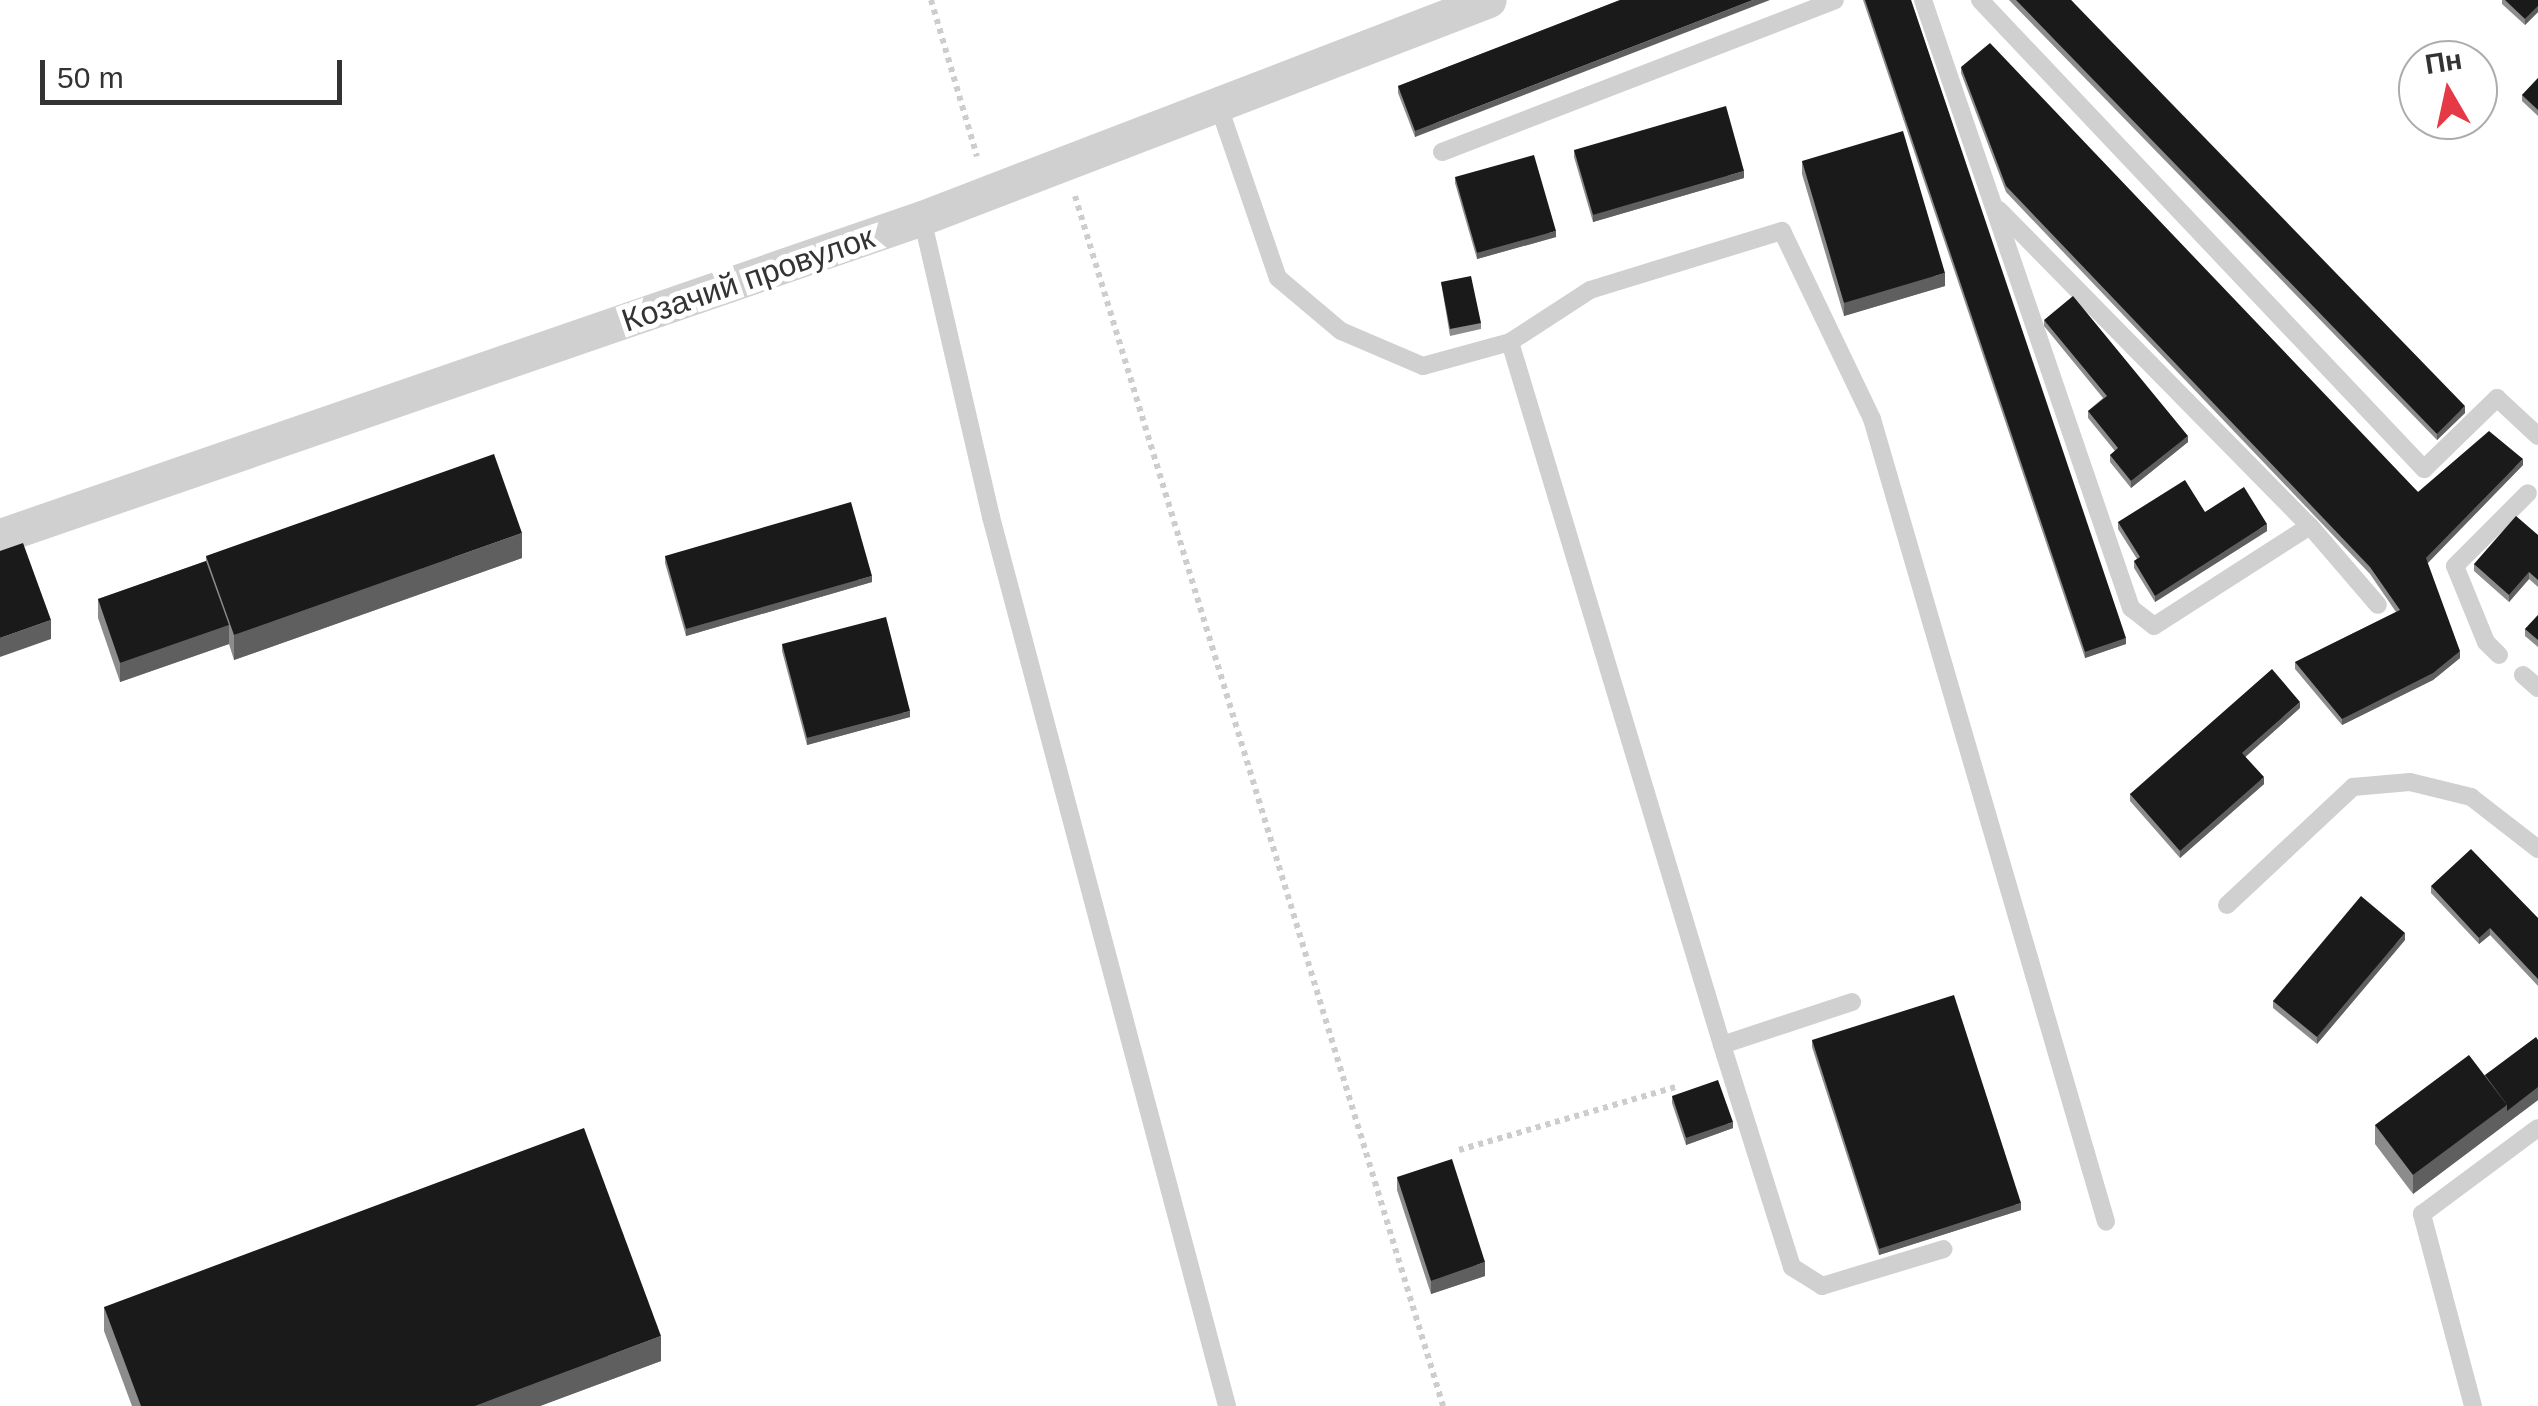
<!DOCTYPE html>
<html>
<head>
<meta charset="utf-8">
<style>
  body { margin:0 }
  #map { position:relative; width:2538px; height:1406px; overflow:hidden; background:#fff; font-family:Helvetica,sans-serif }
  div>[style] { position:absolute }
  .path>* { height:6px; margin-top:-3px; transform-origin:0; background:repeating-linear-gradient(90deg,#cdcdcd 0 5px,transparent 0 10px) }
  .lane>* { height:18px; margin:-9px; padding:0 9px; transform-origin:9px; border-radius:9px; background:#d0d0d0 }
  .street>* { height:35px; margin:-17.5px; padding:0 17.5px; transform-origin:17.5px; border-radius:17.5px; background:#d0d0d0 }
  .wall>* { inset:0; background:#8c8c8c }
  .shaded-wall>* { inset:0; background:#5f5f5f }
  .building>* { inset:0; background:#1a1a1a }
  span { translate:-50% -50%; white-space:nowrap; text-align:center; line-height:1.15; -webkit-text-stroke:10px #fff; paint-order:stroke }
  .street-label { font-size:32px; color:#333 }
  .north { position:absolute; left:2398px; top:40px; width:100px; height:100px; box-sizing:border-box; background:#fff; border:2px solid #adadad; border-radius:50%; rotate:351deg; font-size:28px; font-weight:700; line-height:40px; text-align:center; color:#333 }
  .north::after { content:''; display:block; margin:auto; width:35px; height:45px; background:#e63946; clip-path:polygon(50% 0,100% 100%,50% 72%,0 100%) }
  .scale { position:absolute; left:40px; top:60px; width:302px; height:45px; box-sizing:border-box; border:5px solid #333; border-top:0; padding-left:12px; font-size:30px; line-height:35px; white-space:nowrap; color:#333; -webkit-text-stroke:8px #fff; paint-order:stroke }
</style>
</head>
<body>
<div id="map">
  <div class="path">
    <i style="left:931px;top:0;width:163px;rotate:73.6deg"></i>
    <i style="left:1075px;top:196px;width:1265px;rotate:73.08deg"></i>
    <i style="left:1459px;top:1150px;width:226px;rotate:-16.2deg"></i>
  </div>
  <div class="lane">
    <i style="left:1923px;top:0;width:643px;rotate:71.11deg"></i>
    <i style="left:2131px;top:608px;width:29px;rotate:38deg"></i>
    <i style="left:2154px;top:626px;width:185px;rotate:-32.7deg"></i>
    <i style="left:2310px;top:526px;width:104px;rotate:49.3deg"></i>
    <i style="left:1980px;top:0;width:646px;rotate:46.57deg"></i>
    <i style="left:2424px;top:469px;width:102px;rotate:-44.2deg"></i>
    <i style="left:2497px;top:398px;width:56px;rotate:42.8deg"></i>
    <i style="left:1218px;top:104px;width:184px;rotate:71deg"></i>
    <i style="left:1278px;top:278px;width:82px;rotate:40.1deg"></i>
    <i style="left:1341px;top:331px;width:89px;rotate:23.1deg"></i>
    <i style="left:1423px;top:366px;width:90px;rotate:-15.4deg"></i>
    <i style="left:1510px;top:342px;width:95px;rotate:-33deg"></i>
    <i style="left:1590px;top:290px;width:201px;rotate:-17.1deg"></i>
    <i style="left:1782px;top:231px;width:208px;rotate:64.4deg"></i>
    <i style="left:1872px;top:419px;width:836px;rotate:73.75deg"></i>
    <i style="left:1442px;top:152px;width:421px;rotate:-21.1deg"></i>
    <i style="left:1999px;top:210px;width:443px;rotate:45.5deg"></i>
    <i style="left:922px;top:218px;width:307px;rotate:77deg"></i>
    <i style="left:991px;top:517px;width:920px;rotate:75.13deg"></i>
    <i style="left:1510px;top:342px;width:734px;rotate:73.22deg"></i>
    <i style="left:1722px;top:1045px;width:137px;rotate:-18.3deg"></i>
    <i style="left:2499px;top:655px;width:18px;rotate:-135deg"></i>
    <i style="left:2486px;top:642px;width:82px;rotate:-112.2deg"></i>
    <i style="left:2455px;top:566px;width:103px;rotate:-45deg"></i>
    <i style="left:2523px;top:675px;width:20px;rotate:41deg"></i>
    <i style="left:2227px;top:905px;width:173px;rotate:-43.1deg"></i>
    <i style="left:2353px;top:787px;width:57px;rotate:-5deg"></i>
    <i style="left:2410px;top:782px;width:63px;rotate:13.8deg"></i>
    <i style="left:2471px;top:797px;width:85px;rotate:37.8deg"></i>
    <i style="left:1722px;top:1045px;width:233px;rotate:72.5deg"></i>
    <i style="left:1792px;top:1267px;width:36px;rotate:32deg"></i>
    <i style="left:1822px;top:1286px;width:127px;rotate:-16.9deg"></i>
    <i style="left:2473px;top:1406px;width:199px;rotate:-104.9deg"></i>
    <i style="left:2422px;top:1214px;width:144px;rotate:-36.6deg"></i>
  </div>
  <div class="street">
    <i style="left:0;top:536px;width:975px;rotate:-19.03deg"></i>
    <i style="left:922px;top:218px;width:607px;rotate:-21.03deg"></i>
  </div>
  <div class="wall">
    <i style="clip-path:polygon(1620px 0,1415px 137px,1398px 93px,1398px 86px)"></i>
    <i style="clip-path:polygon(1863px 0,1911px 0,2126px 644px,2085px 658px)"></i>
    <i style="clip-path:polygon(2009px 0,2071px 0,2465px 413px,2437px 440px)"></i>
    <i style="clip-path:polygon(2502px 0,2538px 0,2538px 12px,2525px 25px,2502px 4px)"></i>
    <i style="clip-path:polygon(1961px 67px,2418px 492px,2523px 465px,2427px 563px,2460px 658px,2433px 680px,2342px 725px,2295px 669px,2295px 662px,2396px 612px,2370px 574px,2006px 192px,1961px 73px)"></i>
    <i style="clip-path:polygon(2538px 78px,2538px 116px,2522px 101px,2522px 95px)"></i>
    <i style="clip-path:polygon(1574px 150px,1744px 178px,1593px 222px,1574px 157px)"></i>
    <i style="clip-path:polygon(1802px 161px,1945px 286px,1844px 316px,1802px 174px)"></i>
    <i style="clip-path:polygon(1455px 177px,1556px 237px,1477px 259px,1455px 183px)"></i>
    <i style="clip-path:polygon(1441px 282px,1481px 323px,1481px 329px,1450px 336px)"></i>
    <i style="clip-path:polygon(2044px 320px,2188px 442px,2131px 488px,2110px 462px,2110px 455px,2115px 451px,2088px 418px,2088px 411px,2103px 398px,2044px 326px)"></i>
    <i style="clip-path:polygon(2205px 512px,2267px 531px,2155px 602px,2134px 568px,2134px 561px,2137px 559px,2118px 529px,2118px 522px)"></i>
    <i style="clip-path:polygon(2538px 535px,2538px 587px,2529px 579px,2509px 602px,2474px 571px,2474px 564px)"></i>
    <i style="clip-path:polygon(206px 556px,522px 558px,234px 660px,229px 644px,120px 682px,98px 618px,98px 599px,206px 561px)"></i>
    <i style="clip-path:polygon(665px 556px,872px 582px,686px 636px,665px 563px)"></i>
    <i style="clip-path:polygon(2538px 615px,2538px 647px,2525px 636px,2525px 629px)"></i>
    <i style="clip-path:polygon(782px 644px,910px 717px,807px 745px,782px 651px)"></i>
    <i style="clip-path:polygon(2300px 708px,2245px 757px,2264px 784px,2180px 858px,2130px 801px,2130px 794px)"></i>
    <i style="clip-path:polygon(2431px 886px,2538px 918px,2538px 986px,2490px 935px,2479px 944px,2431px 893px)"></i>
    <i style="clip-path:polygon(2405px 940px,2317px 1044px,2273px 1008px,2273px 1001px)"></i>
    <i style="clip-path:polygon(1812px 1040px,2021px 1210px,1879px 1255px,1812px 1047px)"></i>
    <i style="clip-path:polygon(2538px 1040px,2538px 1100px,2413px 1194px,2375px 1144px,2375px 1125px,2485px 1075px)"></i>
    <i style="clip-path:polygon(1672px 1096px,1733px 1128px,1686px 1145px,1672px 1103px)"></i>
    <i style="clip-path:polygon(1397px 1177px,1485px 1276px,1431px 1294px,1397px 1190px)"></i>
    <i style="clip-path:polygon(104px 1307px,661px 1361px,540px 1406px,132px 1406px,104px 1331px)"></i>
  </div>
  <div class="shaded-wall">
    <i style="clip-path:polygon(1753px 0,1770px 0,1415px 137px,1415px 131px)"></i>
    <i style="clip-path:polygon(2538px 6px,2538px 12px,2525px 25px,2525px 19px)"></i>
    <i style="clip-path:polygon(1744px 171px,1744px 178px,1593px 222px,1593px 215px)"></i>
    <i style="clip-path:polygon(1556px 231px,1556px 237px,1477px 259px,1477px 253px)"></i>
    <i style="clip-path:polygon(1945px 273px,1945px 286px,1844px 316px,1844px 303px)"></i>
    <i style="clip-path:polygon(2465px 406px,2465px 413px,2437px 440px,2437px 434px)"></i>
    <i style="clip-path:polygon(2188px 436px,2188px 442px,2131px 488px,2131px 481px)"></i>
    <i style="clip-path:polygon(2523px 459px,2523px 465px,2426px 565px,2426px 558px)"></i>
    <i style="clip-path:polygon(2267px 524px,2267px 531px,2155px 602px,2155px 596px)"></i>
    <i style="clip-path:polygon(522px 533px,522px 558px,234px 660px,234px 635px)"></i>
    <i style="clip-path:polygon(2529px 572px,2529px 579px,2509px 602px,2509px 595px)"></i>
    <i style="clip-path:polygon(872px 576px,872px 582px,686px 636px,686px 629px)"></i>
    <i style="clip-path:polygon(51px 620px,51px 639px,0 657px,0 638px)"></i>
    <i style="clip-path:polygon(229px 625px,229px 644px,120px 682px,120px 663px)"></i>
    <i style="clip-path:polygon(2126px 638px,2126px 644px,2085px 658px,2085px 652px)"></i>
    <i style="clip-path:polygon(2460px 651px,2460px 658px,2433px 680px,2342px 725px,2342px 719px)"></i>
    <i style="clip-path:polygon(2300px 702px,2300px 708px,2242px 760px,2242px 753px)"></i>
    <i style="clip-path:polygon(910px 711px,910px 717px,807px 745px,807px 738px)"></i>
    <i style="clip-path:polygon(2264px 777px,2264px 784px,2180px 858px,2180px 851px)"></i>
    <i style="clip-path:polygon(2490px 928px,2490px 935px,2479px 944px,2479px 938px)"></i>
    <i style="clip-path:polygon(2405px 933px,2405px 940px,2317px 1044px,2317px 1037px)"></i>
    <i style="clip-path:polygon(2538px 1087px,2538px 1100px,2413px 1194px,2413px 1175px,2507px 1105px)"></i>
    <i style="clip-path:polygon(1733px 1122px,1733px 1128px,1686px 1145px,1686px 1138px)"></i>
    <i style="clip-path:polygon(2021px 1203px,2021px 1210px,1879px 1255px,1879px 1249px)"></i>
    <i style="clip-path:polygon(1485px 1262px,1485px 1276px,1431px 1294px,1431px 1281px)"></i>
    <i style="clip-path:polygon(661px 1336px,661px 1361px,540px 1406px,475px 1406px)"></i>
  </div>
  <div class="building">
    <i style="clip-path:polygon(1620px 0,1753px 0,1415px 131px,1398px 86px)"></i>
    <i style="clip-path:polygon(1865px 0,1911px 0,2126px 638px,2085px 652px)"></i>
    <i style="clip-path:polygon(2016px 0,2071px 0,2465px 406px,2437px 434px)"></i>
    <i style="clip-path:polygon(2505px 0,2538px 0,2538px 6px,2525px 19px)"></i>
    <i style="clip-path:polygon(1990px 43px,2418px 492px,2489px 431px,2523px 459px,2426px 558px,2460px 651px,2433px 673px,2342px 719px,2295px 662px,2400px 610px,2370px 567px,2006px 186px,1961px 67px)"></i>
    <i style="clip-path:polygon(2538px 78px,2538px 110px,2522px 95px)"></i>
    <i style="clip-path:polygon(1726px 106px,1744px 171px,1593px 215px,1574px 150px)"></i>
    <i style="clip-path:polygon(1903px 131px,1945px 273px,1844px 303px,1802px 161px)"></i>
    <i style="clip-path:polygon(1534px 155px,1556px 231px,1477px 253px,1455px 177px)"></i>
    <i style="clip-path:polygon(1471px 276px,1481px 323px,1450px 329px,1441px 282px)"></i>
    <i style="clip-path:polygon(2073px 296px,2188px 436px,2131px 481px,2110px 455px,2118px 448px,2088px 411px,2107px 396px,2044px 320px)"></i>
    <i style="clip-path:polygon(494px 454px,522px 533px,234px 635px,206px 556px)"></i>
    <i style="clip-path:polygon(2185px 480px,2205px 512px,2244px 487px,2267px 524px,2155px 596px,2134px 561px,2140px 557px,2118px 522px)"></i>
    <i style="clip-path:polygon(851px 502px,872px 576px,686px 629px,665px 556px)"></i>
    <i style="clip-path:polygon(2516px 516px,2538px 535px,2538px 580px,2529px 572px,2509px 595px,2474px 564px)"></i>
    <i style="clip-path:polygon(23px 543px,51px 620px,0 638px,0 551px)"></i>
    <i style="clip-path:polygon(206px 561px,229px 625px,120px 663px,98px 599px)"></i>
    <i style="clip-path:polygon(2538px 615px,2538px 640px,2525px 629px)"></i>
    <i style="clip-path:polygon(886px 617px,910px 711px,807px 738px,782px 644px)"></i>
    <i style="clip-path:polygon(2272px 669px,2300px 702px,2242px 753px,2264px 777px,2180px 851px,2130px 794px)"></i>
    <i style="clip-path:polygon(2471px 849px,2538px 918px,2538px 979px,2490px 928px,2479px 938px,2431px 886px)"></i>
    <i style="clip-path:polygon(2361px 896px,2405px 933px,2317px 1037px,2273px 1001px)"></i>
    <i style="clip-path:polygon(1954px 995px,2021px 1203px,1879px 1249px,1812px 1040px)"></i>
    <i style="clip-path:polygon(2536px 1037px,2538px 1040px,2538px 1087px,2507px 1111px,2507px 1105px,2485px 1075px)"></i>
    <i style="clip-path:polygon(2469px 1055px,2507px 1105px,2413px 1175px,2375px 1125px)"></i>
    <i style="clip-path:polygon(1718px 1080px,1733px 1122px,1686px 1138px,1672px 1096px)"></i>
    <i style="clip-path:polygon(584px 1128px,661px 1336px,475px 1406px,141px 1406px,104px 1307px)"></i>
    <i style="clip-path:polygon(1452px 1159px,1485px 1262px,1431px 1281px,1397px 1177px)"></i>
  </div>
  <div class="street-label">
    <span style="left:748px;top:279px;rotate:-19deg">Козачий провулок</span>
  </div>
  <div class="north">Пн</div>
  <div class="scale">50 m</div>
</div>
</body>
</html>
